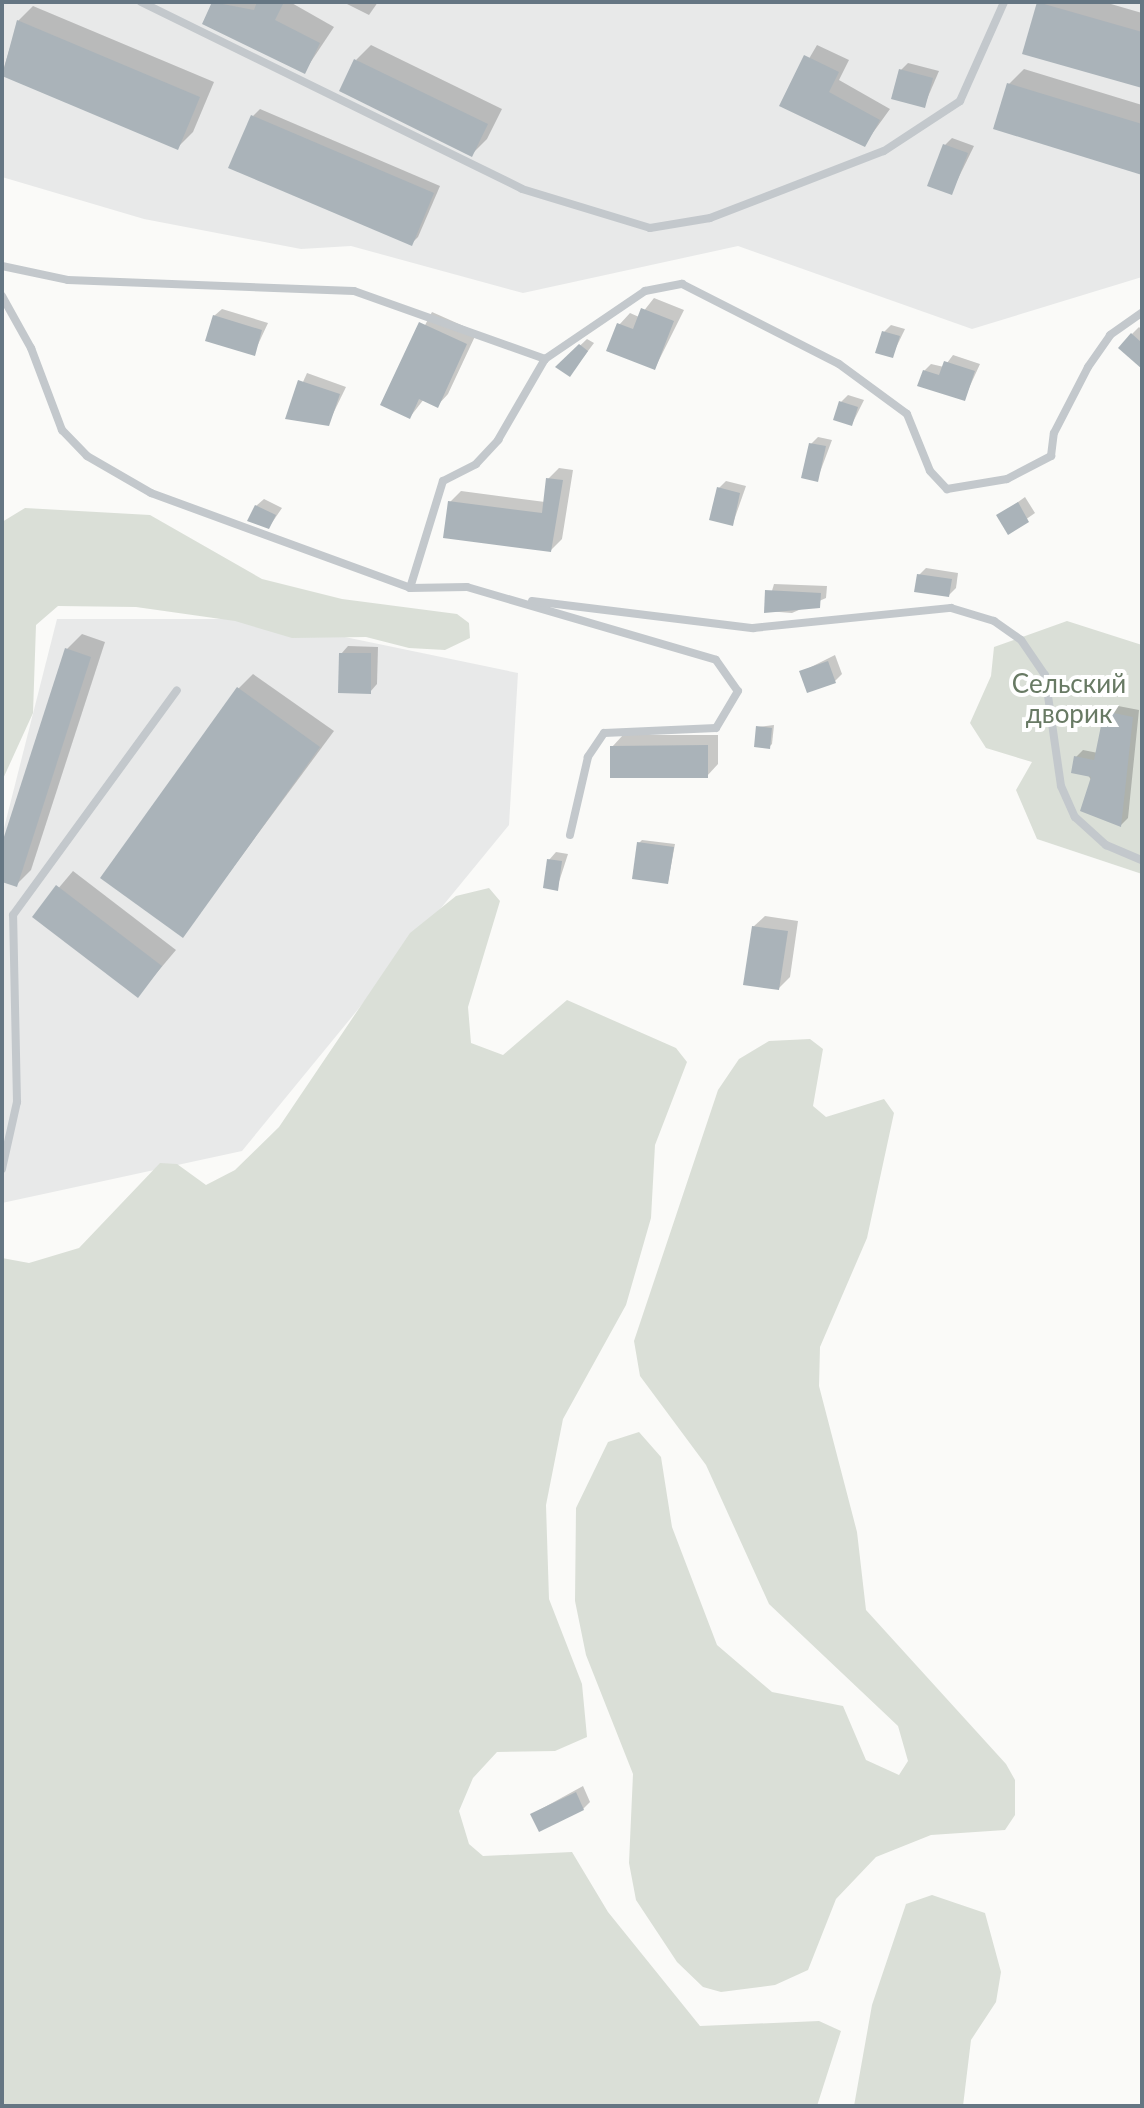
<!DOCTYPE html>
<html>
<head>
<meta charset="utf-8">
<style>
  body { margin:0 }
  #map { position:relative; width:1144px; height:2108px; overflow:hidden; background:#fafaf8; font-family:Lato,sans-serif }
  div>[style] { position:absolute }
  .built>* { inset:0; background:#e8e9e9 }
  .green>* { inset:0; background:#dadfd7 }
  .shadow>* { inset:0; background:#0003 }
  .building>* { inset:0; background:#aab3b9 }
  .lane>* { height:8px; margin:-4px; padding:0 4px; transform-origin:4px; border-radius:4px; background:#c3c8cc }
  span { translate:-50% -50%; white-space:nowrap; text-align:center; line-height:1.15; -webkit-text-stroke:8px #fff; paint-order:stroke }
  .park-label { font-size:26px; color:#687a64 }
  .frame { position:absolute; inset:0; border:4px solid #657683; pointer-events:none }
</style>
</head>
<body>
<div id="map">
  <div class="built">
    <i style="clip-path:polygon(2px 2px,1142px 2px,1142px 277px,972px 329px,738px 246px,523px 293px,351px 246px,301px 249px,144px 219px,2px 177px)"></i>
    <i style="clip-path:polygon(57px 619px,258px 619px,518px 673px,509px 825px,242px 1151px,2px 1203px,2px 836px)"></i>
  </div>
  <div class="green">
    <i style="clip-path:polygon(25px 508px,150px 515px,262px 579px,342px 599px,457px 614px,469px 623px,470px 638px,445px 650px,409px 648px,366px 637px,292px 638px,235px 621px,136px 607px,58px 606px,36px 625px,33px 713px,2px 781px,2px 522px)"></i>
    <i style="clip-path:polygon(1067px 621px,1142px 645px,1142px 874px,1037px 839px,1016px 790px,1032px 762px,986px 748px,970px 723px,991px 676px,994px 647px)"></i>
    <i style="clip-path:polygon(489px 888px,500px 901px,468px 1007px,471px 1043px,503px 1055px,567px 1000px,676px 1048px,687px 1062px,655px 1145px,651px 1218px,626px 1305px,563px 1419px,546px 1505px,549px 1599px,582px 1684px,587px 1737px,555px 1751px,497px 1752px,473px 1778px,459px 1811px,469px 1844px,483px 1856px,572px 1852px,608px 1912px,700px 2026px,819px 2021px,841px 2031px,817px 2106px,2px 2106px,2px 1258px,29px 1263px,79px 1248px,160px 1163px,177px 1164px,206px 1185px,235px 1170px,279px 1127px,410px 933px,456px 896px)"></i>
    <i style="clip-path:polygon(810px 1039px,823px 1049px,813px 1106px,826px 1117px,884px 1099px,894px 1113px,867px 1238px,820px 1347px,819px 1386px,857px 1532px,866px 1610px,1006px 1764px,1015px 1780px,1015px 1815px,1005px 1830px,931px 1835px,876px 1857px,836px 1899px,808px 1970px,775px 1985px,721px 1992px,703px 1987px,677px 1962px,636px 1900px,629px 1863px,633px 1774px,586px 1655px,575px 1601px,576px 1508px,608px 1442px,639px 1432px,661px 1457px,672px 1527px,717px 1645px,772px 1692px,843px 1706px,866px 1760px,899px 1775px,908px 1761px,898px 1726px,769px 1604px,706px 1465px,640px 1376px,634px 1341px,718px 1090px,739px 1059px,769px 1041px)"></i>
    <i style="clip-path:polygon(932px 1895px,985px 1913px,1001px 1972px,996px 2002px,971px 2040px,963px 2106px,854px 2106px,872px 2005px,906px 1904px)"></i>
  </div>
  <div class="shadow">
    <i style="clip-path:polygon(215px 2px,290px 2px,334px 27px,304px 72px,204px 23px)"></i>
    <i style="clip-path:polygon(343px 2px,378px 2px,369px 15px)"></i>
    <i style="clip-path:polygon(1104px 2px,1142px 13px,1142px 86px,1039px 3px)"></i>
    <i style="clip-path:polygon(33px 6px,214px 82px,193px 132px,178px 147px,2px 74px,18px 21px)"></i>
    <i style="clip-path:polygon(371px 45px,502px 109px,487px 139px,472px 154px,356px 60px)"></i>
    <i style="clip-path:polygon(817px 45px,849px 60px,839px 80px,890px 109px,864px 145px,782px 105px)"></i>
    <i style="clip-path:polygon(908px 63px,939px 71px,924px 106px,901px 70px)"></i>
    <i style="clip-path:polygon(1024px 69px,1142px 105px,1142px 173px,1009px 84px)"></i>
    <i style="clip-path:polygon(260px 109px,440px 186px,418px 237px,411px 244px,253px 116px)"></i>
    <i style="clip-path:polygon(952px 138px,974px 146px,951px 193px,945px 145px)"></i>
    <i style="clip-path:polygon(654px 298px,684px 310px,655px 368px,619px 325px,630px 313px,639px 317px)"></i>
    <i style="clip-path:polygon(222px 309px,268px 323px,254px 353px,214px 316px)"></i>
    <i style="clip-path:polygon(432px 312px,477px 332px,448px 394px,437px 406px,424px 399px,410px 417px,383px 404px)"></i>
    <i style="clip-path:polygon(891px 325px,905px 329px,892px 356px,884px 332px)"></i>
    <i style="clip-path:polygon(1139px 327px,1142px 330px,1142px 356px,1132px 334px)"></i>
    <i style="clip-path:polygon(587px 339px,594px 343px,570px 375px,565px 360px)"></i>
    <i style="clip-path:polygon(953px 355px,980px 364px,964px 399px,924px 371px,931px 364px,944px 367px)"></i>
    <i style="clip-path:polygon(307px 373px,346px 387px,328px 424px,287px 418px)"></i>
    <i style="clip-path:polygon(848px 395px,864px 400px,852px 424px,841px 402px)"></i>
    <i style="clip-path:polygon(818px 437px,832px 440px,817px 480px,811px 444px)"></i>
    <i style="clip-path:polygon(559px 468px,573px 470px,562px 539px,551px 550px,450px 502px,461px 491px,545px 502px,548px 479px)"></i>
    <i style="clip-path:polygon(726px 481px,746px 486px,733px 523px,719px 488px)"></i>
    <i style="clip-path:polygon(1025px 497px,1035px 513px,1008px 532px,999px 516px)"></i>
    <i style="clip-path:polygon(264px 499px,282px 508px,269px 527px,256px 506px)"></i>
    <i style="clip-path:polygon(926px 568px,958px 573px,956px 588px,949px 595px,919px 575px)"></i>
    <i style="clip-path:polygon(774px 584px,827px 586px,826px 598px,792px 613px,766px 611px)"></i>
    <i style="clip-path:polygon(82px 634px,105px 642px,31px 870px,16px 885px,2px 880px,2px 849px,67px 649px)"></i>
    <i style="clip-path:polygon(348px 646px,378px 647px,377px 684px,370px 692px,341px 654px)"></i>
    <i style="clip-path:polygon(835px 655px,842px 674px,835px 681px,801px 672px)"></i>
    <i style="clip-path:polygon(253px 674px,334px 731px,183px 935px,238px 689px)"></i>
    <i style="clip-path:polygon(1113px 705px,1139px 710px,1128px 818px,1121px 825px,1076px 757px,1083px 750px,1098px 753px)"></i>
    <i style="clip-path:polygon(774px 725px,772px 744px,769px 747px,758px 727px)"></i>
    <i style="clip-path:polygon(623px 735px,718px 735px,718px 764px,707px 776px,612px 747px)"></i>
    <i style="clip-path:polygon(642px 840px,675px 844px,668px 882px,639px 843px)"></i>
    <i style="clip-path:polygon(556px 852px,568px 854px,557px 888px,549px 860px)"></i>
    <i style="clip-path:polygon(73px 871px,176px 950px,138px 995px,35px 916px)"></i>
    <i style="clip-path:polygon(765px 916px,798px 921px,790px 977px,779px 988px,753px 927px)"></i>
    <i style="clip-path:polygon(583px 1786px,590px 1802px,583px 1809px,532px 1814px)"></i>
  </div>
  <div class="building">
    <i style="clip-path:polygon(212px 2px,254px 10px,257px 2px,284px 2px,275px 20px,320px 43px,305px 74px,202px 24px)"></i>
    <i style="clip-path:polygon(1037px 2px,1142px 32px,1142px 88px,1022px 54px)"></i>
    <i style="clip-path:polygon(17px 20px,200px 97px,178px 150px,2px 76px)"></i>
    <i style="clip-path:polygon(804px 55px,839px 72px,829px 92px,880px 120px,865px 147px,779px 106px)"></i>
    <i style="clip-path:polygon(354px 59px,488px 124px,472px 157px,339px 91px)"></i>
    <i style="clip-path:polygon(899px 69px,933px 78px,925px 108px,891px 99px)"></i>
    <i style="clip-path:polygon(1007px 83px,1142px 124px,1142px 175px,993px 129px)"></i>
    <i style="clip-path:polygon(251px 115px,434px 193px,412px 246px,228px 168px)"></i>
    <i style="clip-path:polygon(943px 144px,968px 153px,952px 195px,927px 186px)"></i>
    <i style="clip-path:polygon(641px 308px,674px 321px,655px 370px,606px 351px,617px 323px,633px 329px)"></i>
    <i style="clip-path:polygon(213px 315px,262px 330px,255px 356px,205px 341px)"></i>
    <i style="clip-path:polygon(419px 322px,467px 344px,438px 408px,419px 399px,410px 419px,380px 405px)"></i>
    <i style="clip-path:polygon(882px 331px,900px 336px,893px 358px,875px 353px)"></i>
    <i style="clip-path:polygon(1131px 333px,1142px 343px,1142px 369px,1118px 348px)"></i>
    <i style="clip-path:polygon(579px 344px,588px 351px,570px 377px,555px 367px)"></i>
    <i style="clip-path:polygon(944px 361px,975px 371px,965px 401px,917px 386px,923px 370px,939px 375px)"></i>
    <i style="clip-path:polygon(298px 380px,340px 394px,329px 426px,285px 419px)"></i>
    <i style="clip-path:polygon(839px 401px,858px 407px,852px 426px,833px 420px)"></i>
    <i style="clip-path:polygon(809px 443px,826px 446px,818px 482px,801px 478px)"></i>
    <i style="clip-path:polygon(546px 478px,563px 480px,551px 552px,443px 538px,448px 501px,542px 513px)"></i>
    <i style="clip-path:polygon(717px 487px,740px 493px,733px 526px,709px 520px)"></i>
    <i style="clip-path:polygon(1018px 502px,1029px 522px,1008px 535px,996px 515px)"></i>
    <i style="clip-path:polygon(255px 505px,276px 515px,269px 529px,247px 521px)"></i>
    <i style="clip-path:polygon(917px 574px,952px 579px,949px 597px,914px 592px)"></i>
    <i style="clip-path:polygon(765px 590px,821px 593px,820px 608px,764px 613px)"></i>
    <i style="clip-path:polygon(65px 648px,91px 657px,17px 887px,2px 882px,2px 843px)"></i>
    <i style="clip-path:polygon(339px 653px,371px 653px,371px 694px,338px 693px)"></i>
    <i style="clip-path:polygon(828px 661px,836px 683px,807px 693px,799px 671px)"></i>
    <i style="clip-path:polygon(237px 687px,320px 747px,183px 938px,100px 878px)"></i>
    <i style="clip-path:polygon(1104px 711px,1133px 717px,1121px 827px,1080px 811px,1091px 777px,1071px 773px,1074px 756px,1094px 760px)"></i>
    <i style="clip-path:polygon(756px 726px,772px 728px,770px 749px,754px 747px)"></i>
    <i style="clip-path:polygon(708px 745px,708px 778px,610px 778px,610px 746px)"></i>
    <i style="clip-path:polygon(637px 842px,674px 847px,668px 884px,632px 879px)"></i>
    <i style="clip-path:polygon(547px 859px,562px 861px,558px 891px,543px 888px)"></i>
    <i style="clip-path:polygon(56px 885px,162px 966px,138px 998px,32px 917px)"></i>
    <i style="clip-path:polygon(752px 926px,788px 931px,779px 990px,743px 985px)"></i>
    <i style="clip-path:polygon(576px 1792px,584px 1810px,539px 1832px,530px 1814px)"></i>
  </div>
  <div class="lane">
    <i style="left:141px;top:2px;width:424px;rotate:26.1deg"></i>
    <i style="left:522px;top:189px;width:134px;rotate:16.9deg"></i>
    <i style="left:650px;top:228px;width:61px;rotate:-9.5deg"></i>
    <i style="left:710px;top:218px;width:186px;rotate:-21.1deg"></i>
    <i style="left:884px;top:151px;width:91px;rotate:-33.3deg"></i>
    <i style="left:960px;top:101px;width:108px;rotate:-66deg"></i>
    <i style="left:2px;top:266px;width:67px;rotate:12deg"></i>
    <i style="left:68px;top:280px;width:286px;rotate:2.2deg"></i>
    <i style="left:354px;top:291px;width:203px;rotate:19.6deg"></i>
    <i style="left:2px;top:296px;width:60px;rotate:60.9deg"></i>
    <i style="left:31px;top:348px;width:88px;rotate:69.3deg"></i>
    <i style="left:62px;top:430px;width:36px;rotate:46deg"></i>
    <i style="left:87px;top:456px;width:74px;rotate:30deg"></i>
    <i style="left:151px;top:493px;width:276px;rotate:20.1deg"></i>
    <i style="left:410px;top:588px;width:57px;rotate:-1deg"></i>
    <i style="left:467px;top:587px;width:259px;rotate:16.3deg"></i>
    <i style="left:716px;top:660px;width:38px;rotate:55deg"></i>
    <i style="left:738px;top:691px;width:43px;rotate:120.7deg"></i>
    <i style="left:716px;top:728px;width:112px;rotate:177.4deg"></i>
    <i style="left:604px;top:733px;width:29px;rotate:124deg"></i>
    <i style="left:588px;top:757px;width:80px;rotate:103deg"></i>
    <i style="left:410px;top:588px;width:112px;rotate:-72.9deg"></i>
    <i style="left:443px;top:481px;width:37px;rotate:-27deg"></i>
    <i style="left:476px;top:464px;width:33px;rotate:-47deg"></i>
    <i style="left:498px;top:440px;width:94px;rotate:-59.9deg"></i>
    <i style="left:545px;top:359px;width:121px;rotate:-34.2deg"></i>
    <i style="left:645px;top:291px;width:38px;rotate:-11deg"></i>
    <i style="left:682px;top:284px;width:176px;rotate:27deg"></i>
    <i style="left:839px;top:364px;width:84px;rotate:36.3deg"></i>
    <i style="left:907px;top:414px;width:61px;rotate:68deg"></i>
    <i style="left:930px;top:471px;width:25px;rotate:47deg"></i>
    <i style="left:947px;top:489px;width:61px;rotate:-9.5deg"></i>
    <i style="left:1007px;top:479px;width:50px;rotate:-27.6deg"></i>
    <i style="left:1051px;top:456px;width:23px;rotate:-83deg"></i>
    <i style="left:1054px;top:433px;width:74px;rotate:-62.7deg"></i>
    <i style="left:1088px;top:367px;width:39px;rotate:-55deg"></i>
    <i style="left:1110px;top:335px;width:39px;rotate:-35deg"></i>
    <i style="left:532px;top:601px;width:223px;rotate:7deg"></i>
    <i style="left:753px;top:628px;width:199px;rotate:-5.8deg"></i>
    <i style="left:951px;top:608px;width:45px;rotate:16.8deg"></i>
    <i style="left:994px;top:621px;width:33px;rotate:35deg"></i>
    <i style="left:1021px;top:640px;width:42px;rotate:55.6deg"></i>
    <i style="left:1045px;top:675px;width:112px;rotate:81.8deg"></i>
    <i style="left:1061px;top:786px;width:34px;rotate:66deg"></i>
    <i style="left:1075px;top:817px;width:42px;rotate:42.1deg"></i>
    <i style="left:1106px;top:845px;width:39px;rotate:23deg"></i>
    <i style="left:2px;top:1169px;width:69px;rotate:-77.4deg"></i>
    <i style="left:17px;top:1102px;width:187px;rotate:-91.2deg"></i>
    <i style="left:13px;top:915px;width:278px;rotate:-53.9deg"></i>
  </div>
  <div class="park-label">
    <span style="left:1069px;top:699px">Сельский<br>дворик</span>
  </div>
  <div class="frame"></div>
</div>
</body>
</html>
